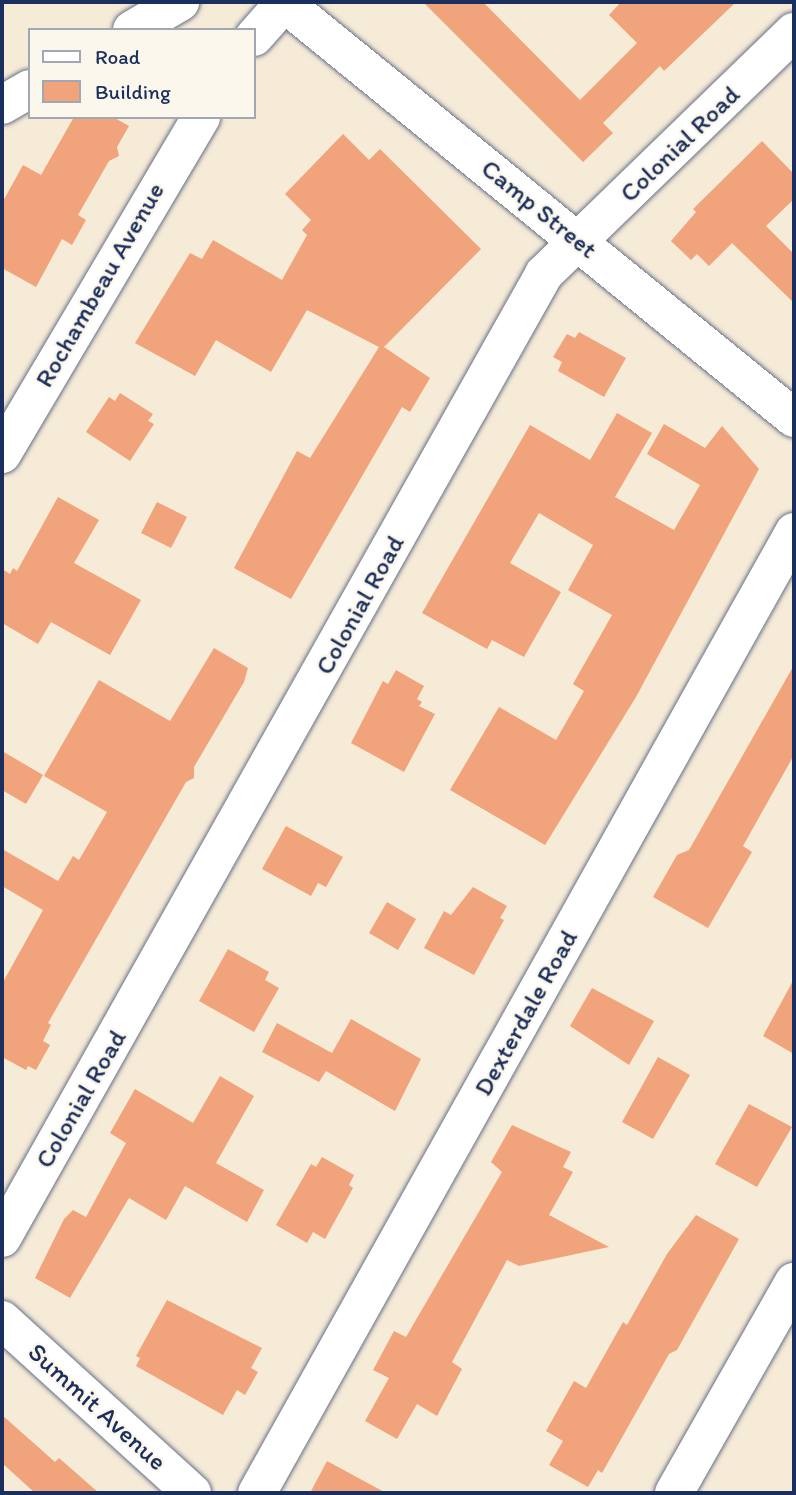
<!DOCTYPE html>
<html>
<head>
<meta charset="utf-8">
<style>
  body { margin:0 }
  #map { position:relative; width:796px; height:1495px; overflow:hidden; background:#f6ebd7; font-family:Itim,sans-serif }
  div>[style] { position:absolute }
  .building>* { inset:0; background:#f1a37b }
  .roads { filter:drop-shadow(0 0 2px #687188) drop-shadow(0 0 2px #687188) }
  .minor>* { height:38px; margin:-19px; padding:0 19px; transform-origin:19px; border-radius:19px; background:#fff }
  span { translate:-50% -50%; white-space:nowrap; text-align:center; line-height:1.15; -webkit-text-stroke:5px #fbf7ec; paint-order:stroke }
  .street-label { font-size:26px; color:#1b2f5e }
  .frame { position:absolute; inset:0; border:4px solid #1b2f5e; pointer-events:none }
  .legend { position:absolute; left:28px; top:28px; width:228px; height:91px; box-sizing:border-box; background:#fbf7ec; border:2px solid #a1a7b3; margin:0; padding:9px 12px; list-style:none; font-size:21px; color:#1b2f5e }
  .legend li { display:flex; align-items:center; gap:14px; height:35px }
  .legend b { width:35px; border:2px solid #a1a7b3 }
</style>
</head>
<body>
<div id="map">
  <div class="building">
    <i style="clip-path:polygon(423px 2px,483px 2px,580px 100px,637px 43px,609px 15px,621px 2px,736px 2px,664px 71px,660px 66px,603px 123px,613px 133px,583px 162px)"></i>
    <i style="clip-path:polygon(74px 117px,113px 117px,129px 126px,117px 147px,119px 156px,109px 161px,78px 215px,86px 220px,72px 245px,62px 239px,36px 287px,2px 268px,2px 203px,23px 165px,41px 175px)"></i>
    <i style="clip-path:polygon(343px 134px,369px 160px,380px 149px,481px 249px,384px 347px,430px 378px,410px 412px,402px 407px,291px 599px,234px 568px,297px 451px,310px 458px,379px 347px,307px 310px,271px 372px,216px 340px,195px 376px,135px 343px,190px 253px,202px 259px,213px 240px,282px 280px,307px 235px,302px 230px,311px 220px,285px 194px)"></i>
    <i style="clip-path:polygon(762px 141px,794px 174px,794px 199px,766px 226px,794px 254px,794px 303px,732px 243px,709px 266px,697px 254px,691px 260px,671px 241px,696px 212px,693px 209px)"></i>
    <i style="clip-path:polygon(579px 332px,626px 358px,604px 397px,558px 371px,562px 362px,553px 357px,567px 334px,575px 338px)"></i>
    <i style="clip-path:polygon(120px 393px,153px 414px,148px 421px,154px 424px,130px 461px,86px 432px,109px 397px,115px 401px)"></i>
    <i style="clip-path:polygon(617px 413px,652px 433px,615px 497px,674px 530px,700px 485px,647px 454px,664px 424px,705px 448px,722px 426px,759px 469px,636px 697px,545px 845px,450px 790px,499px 707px,556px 740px,584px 691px,573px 684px,612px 615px,568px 590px,593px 545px,539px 513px,510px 563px,561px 592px,524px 657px,492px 640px,487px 649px,422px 613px,530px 425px,590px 460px)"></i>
    <i style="clip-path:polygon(58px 497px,99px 520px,74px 563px,141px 600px,110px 655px,51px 622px,38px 644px,2px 623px,2px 569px,10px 574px,13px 568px,17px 571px)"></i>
    <i style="clip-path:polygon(157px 502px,187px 517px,171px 548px,141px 533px)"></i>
    <i style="clip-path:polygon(214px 648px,248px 668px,244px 682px,194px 767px,194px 778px,186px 782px,48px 1023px,51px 1025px,43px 1041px,50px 1045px,36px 1070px,28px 1066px,26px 1070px,2px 1057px,2px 984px,43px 910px,2px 886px,2px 849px,58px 881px,73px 856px,79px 860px,107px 812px,44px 776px,99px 680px,170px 721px)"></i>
    <i style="clip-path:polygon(794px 665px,794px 755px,743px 846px,752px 852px,708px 928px,653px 897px,677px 855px,689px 850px)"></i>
    <i style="clip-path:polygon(396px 670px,424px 686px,417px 699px,422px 702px,419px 706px,435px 714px,404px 772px,351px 743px,383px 681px,388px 684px)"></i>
    <i style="clip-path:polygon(2px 751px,43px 775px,26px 804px,2px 790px)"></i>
    <i style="clip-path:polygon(286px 826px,343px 857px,326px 887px,318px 883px,311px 896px,262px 869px)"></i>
    <i style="clip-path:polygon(473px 887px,507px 906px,500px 918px,504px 920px,474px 975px,424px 948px,444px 911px,451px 915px)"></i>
    <i style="clip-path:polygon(387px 902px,416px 919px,398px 950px,369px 933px)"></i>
    <i style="clip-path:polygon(228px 949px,269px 972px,265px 980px,279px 988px,254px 1032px,199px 1001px)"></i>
    <i style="clip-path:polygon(794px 979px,794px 1054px,763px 1036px)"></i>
    <i style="clip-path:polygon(592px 988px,654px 1021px,629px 1065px,570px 1026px)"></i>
    <i style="clip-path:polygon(351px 1019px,421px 1059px,395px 1111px,326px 1071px,319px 1082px,262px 1052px,277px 1023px,332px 1053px)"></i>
    <i style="clip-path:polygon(658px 1057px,690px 1075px,653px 1139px,622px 1122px)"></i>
    <i style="clip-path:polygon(220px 1076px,254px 1096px,216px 1163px,264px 1190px,247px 1222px,185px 1186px,166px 1220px,129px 1198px,70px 1298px,35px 1278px,64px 1219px,73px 1210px,86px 1217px,126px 1143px,110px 1133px,135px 1089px,193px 1123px)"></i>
    <i style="clip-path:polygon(749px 1104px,792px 1127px,757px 1187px,715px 1164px)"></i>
    <i style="clip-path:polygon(512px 1125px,571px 1152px,563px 1167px,573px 1172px,549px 1215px,609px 1247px,519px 1266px,507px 1260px,452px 1362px,462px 1369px,437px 1416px,417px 1404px,397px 1439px,365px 1421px,389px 1378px,373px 1370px,394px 1331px,406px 1337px,502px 1172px,491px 1162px)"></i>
    <i style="clip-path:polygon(322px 1157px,354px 1175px,349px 1185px,353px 1188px,325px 1239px,313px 1232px,307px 1243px,276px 1225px,311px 1164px,316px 1167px)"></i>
    <i style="clip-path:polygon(696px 1215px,739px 1239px,677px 1350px,669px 1354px,602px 1473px,598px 1470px,588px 1487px,549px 1465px,563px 1441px,546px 1431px,574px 1381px,586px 1388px,623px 1322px,627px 1325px,667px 1254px)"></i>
    <i style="clip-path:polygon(167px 1300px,262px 1348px,251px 1368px,258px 1372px,245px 1395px,237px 1390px,223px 1415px,136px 1366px,140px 1358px,136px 1356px)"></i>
    <i style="clip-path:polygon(2px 1415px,55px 1462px,59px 1458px,99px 1493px,35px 1493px,2px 1463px)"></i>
    <i style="clip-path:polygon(327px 1461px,386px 1493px,310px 1493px)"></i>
  </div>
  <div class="roads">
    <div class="minor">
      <i style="left:283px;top:2px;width:659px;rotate:39.15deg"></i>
      <i style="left:132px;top:30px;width:56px;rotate:-30.3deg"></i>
      <i style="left:254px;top:37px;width:47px;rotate:-48.5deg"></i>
      <i style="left:2px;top:105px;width:32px;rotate:-30deg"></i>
      <i style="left:2px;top:454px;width:391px;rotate:-59.4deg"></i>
      <i style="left:2px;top:1238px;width:1106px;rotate:-60.65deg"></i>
      <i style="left:544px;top:274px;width:348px;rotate:-44.1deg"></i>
      <i style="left:2px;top:1320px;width:257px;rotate:42.3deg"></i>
      <i style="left:257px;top:1493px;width:1101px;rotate:-60.8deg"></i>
      <i style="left:674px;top:1493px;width:243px;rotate:-60.4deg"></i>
    </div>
  </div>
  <div class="street-label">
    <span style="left:680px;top:144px;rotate:-44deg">Colonial Road</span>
    <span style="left:539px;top:209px;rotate:39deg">Camp Street</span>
    <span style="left:100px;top:285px;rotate:-60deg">Rochambeau Avenue</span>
    <span style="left:360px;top:605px;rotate:-61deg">Colonial Road</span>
    <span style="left:526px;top:1013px;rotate:-61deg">Dexterdale Road</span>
    <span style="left:81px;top:1099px;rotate:-60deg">Colonial Road</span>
    <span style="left:97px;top:1407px;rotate:42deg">Summit Avenue</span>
  </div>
  <div class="frame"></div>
  <ul class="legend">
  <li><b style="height:9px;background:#fff"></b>Road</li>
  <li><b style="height:19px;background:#f1a37b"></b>Building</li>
  </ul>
</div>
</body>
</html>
